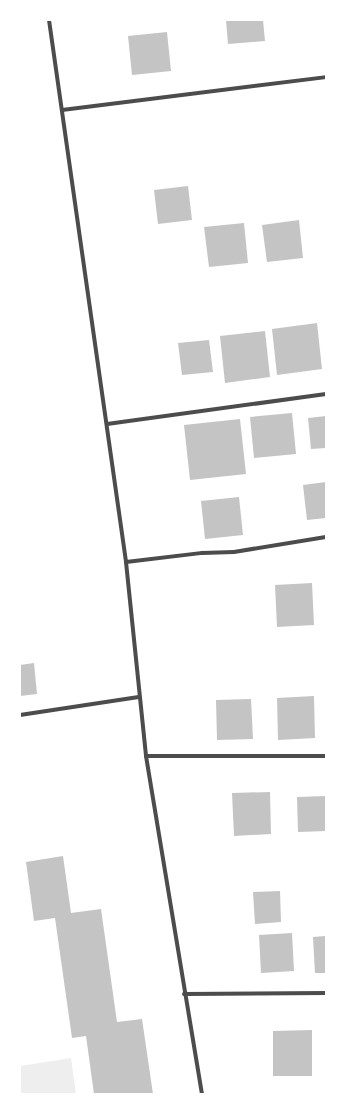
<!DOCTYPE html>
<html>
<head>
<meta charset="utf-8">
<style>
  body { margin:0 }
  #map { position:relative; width:346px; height:1114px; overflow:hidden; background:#fff; font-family:"Times New Roman",serif }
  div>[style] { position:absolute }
  .green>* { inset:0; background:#eee }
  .building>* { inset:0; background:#c4c4c4 }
  .minor>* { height:4px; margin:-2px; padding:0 2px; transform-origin:2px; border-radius:2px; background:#4c4c4c }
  span { translate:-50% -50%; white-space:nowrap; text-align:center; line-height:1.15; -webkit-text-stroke:3.5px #fff; paint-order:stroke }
  .frame { position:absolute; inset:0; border:21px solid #fff; pointer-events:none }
</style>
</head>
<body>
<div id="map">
  <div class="green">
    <i style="clip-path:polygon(71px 1058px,76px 1094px,20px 1094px,20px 1066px)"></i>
  </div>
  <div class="building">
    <i style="clip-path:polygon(226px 20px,263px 20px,265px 41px,228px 44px)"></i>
    <i style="clip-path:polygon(167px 32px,171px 71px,132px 75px,128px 36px)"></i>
    <i style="clip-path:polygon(188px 186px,192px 220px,158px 224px,154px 190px)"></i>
    <i style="clip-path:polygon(299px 220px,303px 258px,267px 262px,262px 225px)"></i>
    <i style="clip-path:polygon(244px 223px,248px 263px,209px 267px,204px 227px)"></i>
    <i style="clip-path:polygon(317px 323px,322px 369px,277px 375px,272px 329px)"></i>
    <i style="clip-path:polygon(265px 331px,270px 377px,225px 383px,220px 336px)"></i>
    <i style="clip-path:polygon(209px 340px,213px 372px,182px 375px,178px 343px)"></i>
    <i style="clip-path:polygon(292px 413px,296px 454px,254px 458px,250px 417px)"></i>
    <i style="clip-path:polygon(326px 416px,326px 448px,311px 449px,308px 418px)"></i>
    <i style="clip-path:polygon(240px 419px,246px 474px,190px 480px,184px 425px)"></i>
    <i style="clip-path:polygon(326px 482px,326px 518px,307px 520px,303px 485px)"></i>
    <i style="clip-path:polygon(239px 497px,243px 535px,205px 539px,201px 501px)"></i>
    <i style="clip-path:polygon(312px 583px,314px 625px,277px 627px,275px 585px)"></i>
    <i style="clip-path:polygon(34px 663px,37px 694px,20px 696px,20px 665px)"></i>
    <i style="clip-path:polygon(314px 696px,315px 738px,278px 740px,277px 698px)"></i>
    <i style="clip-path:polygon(251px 699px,253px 739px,217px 740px,216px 700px)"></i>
    <i style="clip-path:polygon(270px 792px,271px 834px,234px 836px,232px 793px)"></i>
    <i style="clip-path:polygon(326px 796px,326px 831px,298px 832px,297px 797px)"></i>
    <i style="clip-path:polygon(63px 856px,71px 913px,101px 909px,117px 1022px,142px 1019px,153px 1094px,94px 1094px,86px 1036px,72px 1038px,55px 918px,34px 921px,26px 862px)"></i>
    <i style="clip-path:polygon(280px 891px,281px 922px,255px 924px,253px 892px)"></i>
    <i style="clip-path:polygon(292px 933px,294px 971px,261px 973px,259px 935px)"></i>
    <i style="clip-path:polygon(326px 936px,326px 973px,315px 973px,313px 937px)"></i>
    <i style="clip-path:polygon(312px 1030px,312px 1076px,273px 1076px,273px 1031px)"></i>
  </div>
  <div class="minor">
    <i style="left:49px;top:20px;width:547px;rotate:81.91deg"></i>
    <i style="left:126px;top:562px;width:195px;rotate:84.1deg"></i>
    <i style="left:146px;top:756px;width:343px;rotate:80.6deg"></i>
    <i style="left:62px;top:110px;width:266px;rotate:-7.1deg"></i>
    <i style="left:107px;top:424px;width:221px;rotate:-7.8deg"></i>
    <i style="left:126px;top:562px;width:77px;rotate:-6.8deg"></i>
    <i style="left:202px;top:553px;width:32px;rotate:-2deg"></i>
    <i style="left:234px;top:552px;width:93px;rotate:-9.3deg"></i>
    <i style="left:20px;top:715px;width:120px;rotate:-8.6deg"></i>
    <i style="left:146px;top:756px;width:180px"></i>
    <i style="left:184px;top:994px;width:142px;rotate:-0.4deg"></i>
  </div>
  <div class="frame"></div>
</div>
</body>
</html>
